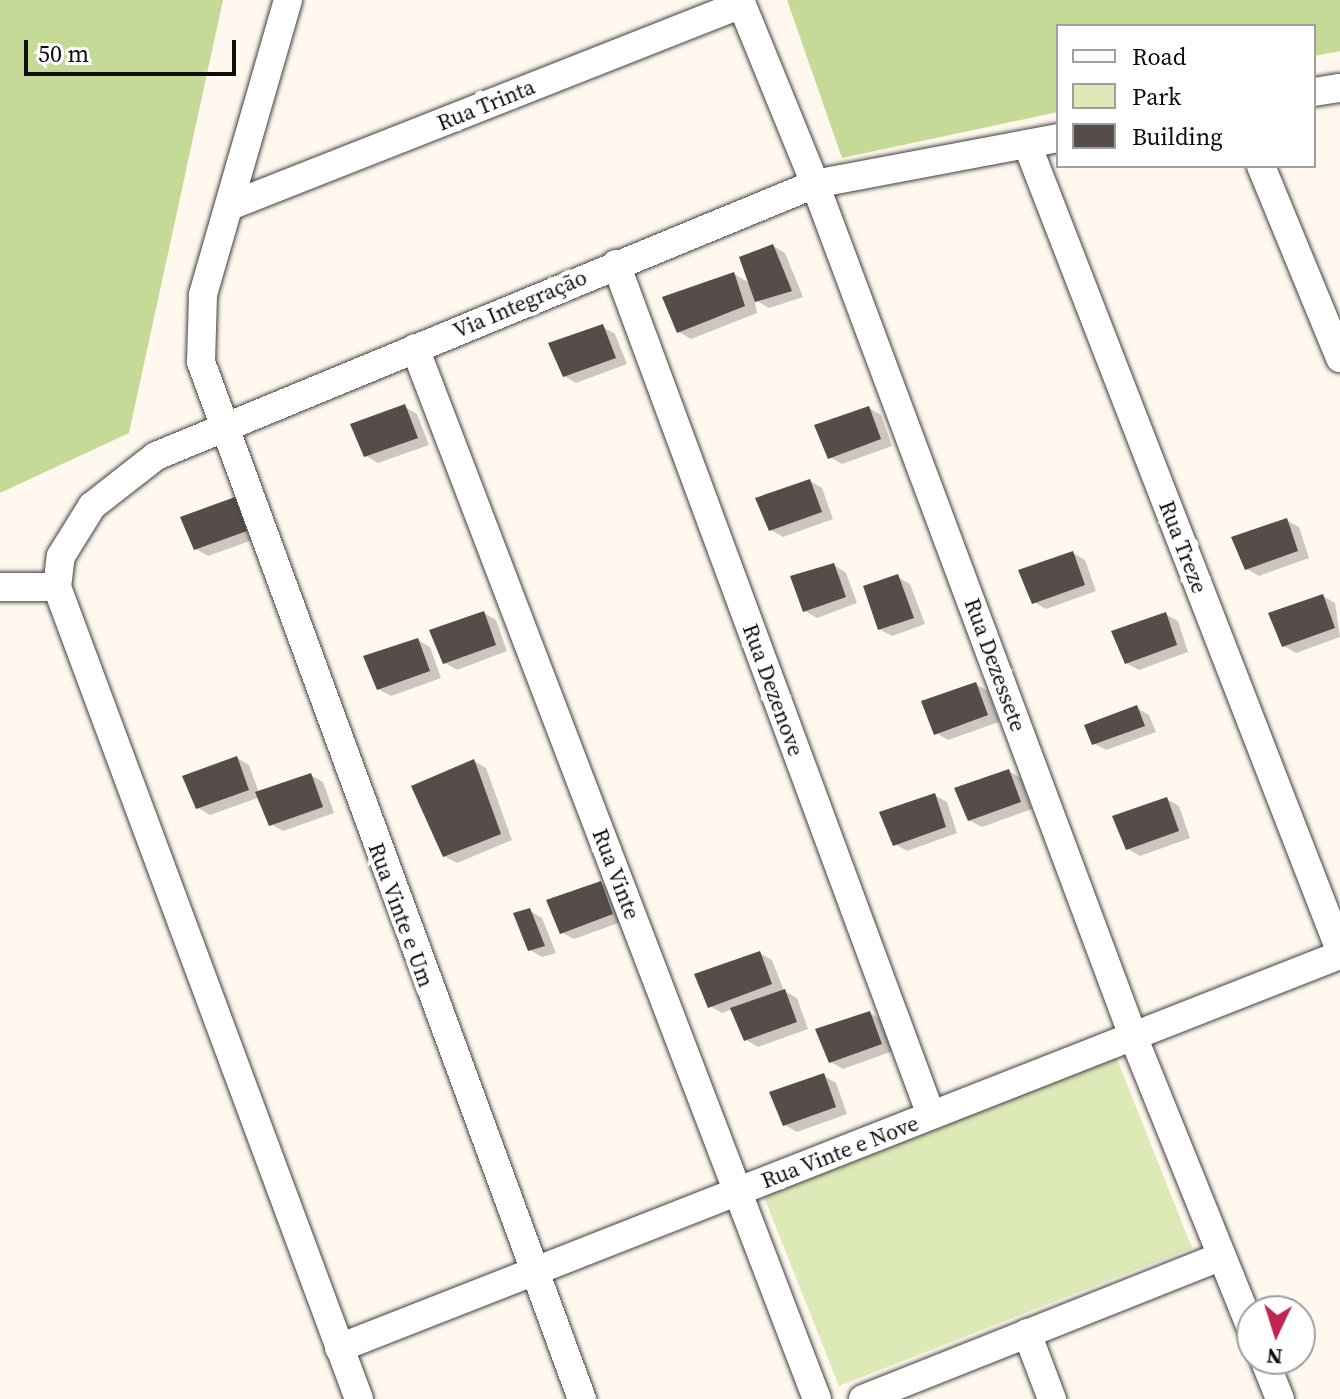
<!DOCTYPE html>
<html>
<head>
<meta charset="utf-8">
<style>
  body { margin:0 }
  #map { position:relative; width:1340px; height:1399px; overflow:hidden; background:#fff8ee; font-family:"Source Serif 4",serif }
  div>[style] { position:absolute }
  .green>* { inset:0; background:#dee9b8 }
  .forest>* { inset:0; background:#c6da97 }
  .shadow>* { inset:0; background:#0003 }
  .building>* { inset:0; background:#564c4a }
  .roads { filter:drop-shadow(0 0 2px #414141) drop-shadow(0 0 2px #414141) }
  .minor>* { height:28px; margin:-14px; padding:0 14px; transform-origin:14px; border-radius:14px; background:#fff }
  span { translate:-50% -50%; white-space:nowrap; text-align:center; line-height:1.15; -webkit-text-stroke:8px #fff; paint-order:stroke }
  .street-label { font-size:22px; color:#0e0e0e }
  .legend { position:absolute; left:1056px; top:24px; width:260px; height:144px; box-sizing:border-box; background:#fff; border:2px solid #9f9f9f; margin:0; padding:10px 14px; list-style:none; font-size:24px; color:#0e0e0e }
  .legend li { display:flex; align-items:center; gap:16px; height:40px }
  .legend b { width:40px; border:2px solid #9f9f9f }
  .north { position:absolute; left:1236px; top:1295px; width:80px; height:80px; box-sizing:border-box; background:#fff; border:2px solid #9f9f9f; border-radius:50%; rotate:184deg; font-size:22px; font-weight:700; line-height:32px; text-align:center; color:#0e0e0e }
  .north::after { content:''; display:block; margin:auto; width:28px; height:36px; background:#bf2551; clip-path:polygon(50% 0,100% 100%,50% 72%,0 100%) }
  .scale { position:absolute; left:24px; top:40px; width:212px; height:36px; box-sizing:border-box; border:4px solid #0e0e0e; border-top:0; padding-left:10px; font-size:24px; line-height:28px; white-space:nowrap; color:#0e0e0e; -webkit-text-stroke:6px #fff; paint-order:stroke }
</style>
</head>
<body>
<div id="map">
  <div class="green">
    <i style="clip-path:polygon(1115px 1054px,1192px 1248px,839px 1386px,762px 1192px)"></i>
  </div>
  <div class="forest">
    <i style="clip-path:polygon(0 0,223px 0,129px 433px,0 493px)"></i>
    <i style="clip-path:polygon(787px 0,1340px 0,1340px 51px,1314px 56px,1314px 26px,1058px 26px,1058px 112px,842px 158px)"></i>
  </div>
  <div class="shadow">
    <i style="clip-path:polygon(773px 246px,785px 253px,803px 297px,769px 308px,757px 301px,753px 291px,757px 313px,691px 339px,679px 332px,734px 274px,751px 284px)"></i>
    <i style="clip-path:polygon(603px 327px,615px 334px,627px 364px,576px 383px,564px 376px)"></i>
    <i style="clip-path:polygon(405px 407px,417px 414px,429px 445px,378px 463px,366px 456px)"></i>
    <i style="clip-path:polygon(869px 408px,881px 415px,892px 446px,842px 464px,830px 457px)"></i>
    <i style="clip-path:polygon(810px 481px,822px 488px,833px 519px,783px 537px,771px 530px)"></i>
    <i style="clip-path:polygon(235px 500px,247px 507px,258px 538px,208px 556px,196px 549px)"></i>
    <i style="clip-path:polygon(1286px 520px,1299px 527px,1309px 558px,1259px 576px,1247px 569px)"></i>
    <i style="clip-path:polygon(1073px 553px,1085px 560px,1096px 591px,1046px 609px,1034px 602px)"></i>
    <i style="clip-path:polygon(834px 565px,846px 573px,857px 603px,817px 618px,805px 611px)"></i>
    <i style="clip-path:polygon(897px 577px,910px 584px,925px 624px,892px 636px,879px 629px)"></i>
    <i style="clip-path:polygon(1323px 596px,1335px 603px,1340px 637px,1296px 653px,1284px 646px)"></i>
    <i style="clip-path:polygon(484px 613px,496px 620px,507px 651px,457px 670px,445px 663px)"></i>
    <i style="clip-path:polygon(1165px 614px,1178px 621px,1188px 652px,1139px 670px,1126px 663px)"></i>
    <i style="clip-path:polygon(418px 640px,430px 647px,441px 678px,391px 696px,378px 689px)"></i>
    <i style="clip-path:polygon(976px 684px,988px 691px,999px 722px,948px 740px,936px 733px)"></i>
    <i style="clip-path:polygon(1137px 708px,1149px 715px,1156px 732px,1106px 750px,1093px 743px)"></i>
    <i style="clip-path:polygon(237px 758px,249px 765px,259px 793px,311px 775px,323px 782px,334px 813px,283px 831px,271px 824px,260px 797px,210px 815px,198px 808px)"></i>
    <i style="clip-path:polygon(474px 761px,486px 768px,512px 840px,457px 863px,444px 856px)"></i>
    <i style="clip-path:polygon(1009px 771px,1021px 778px,1032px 809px,982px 827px,969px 820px)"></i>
    <i style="clip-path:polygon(934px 795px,947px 802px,957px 833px,907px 851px,895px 844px)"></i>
    <i style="clip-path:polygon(1167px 799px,1179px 806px,1190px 838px,1140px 856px,1128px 849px)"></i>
    <i style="clip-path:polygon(601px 883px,613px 890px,624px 921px,574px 939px,561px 932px)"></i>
    <i style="clip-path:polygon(530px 911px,542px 918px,556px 953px,542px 957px,530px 950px)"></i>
    <i style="clip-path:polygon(760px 953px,772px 960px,784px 991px,797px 998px,808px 1029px,758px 1047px,746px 1040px,733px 1009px,722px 1013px,710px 1006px)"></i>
    <i style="clip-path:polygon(870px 1013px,882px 1020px,893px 1051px,843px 1069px,831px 1062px)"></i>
    <i style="clip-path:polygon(824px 1076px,836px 1083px,847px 1114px,797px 1132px,785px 1125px)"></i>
  </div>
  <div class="building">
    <i style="clip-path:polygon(773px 244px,792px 291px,755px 302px,739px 257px)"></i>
    <i style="clip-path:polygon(734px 272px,745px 306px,677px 333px,662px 297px)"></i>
    <i style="clip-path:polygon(603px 324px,616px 358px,563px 377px,548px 343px)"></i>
    <i style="clip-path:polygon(405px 404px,418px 438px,364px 457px,350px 424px)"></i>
    <i style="clip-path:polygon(869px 406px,881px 439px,828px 459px,814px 425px)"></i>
    <i style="clip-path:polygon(810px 479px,822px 512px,769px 531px,755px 498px)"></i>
    <i style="clip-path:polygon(235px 497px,247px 531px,194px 550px,180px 517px)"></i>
    <i style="clip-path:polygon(1287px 518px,1298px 551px,1245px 570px,1231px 537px)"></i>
    <i style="clip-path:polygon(1073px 551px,1085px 585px,1032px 604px,1018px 570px)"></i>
    <i style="clip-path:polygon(834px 563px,846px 597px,803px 612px,790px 576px)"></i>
    <i style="clip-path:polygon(898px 574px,914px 618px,878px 630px,863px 586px)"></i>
    <i style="clip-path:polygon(1323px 594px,1335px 628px,1282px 647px,1268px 613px)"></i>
    <i style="clip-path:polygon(484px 611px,496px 645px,443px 664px,429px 630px)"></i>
    <i style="clip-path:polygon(1166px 612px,1177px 645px,1125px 664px,1111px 631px)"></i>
    <i style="clip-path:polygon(418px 638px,430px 671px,377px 690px,363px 656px)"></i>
    <i style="clip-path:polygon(976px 682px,988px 715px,934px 735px,921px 701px)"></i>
    <i style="clip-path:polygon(1137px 705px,1145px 726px,1092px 745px,1084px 725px)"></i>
    <i style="clip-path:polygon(237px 756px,249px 790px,196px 809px,182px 776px)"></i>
    <i style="clip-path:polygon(474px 759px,501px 834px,443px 857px,411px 786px)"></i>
    <i style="clip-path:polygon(1009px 769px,1021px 802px,968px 821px,954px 788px)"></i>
    <i style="clip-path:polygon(311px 773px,323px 807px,269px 826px,255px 792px)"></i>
    <i style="clip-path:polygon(935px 793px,946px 827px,893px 846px,879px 812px)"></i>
    <i style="clip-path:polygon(1167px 797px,1179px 831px,1126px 850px,1112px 816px)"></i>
    <i style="clip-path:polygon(601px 881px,613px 914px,560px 934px,546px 900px)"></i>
    <i style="clip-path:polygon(530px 908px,545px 946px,528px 951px,513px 913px)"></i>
    <i style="clip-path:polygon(760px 951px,772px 984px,708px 1008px,694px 974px)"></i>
    <i style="clip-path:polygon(785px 989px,797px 1022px,744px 1041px,730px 1008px)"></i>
    <i style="clip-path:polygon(870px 1011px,882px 1044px,829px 1063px,815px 1029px)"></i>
    <i style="clip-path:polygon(824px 1073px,836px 1107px,783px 1126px,769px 1092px)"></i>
  </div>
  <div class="roads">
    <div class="minor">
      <i style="left:288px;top:0;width:307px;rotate:106.1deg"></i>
      <i style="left:203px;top:295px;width:67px;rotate:91.7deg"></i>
      <i style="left:201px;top:362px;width:1105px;rotate:69.83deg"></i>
      <i style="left:740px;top:0;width:199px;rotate:67.8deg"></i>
      <i style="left:815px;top:184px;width:909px;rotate:69.53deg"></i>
      <i style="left:1133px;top:1036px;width:317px;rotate:68deg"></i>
      <i style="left:1314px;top:92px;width:26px;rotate:-9deg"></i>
      <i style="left:1027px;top:144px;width:865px;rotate:68.78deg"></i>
      <i style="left:1261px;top:166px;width:208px;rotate:67.6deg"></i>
      <i style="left:230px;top:206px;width:550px;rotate:-21.53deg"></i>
      <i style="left:616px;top:264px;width:907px;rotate:69.69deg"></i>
      <i style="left:415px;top:348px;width:1125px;rotate:69.07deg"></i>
      <i style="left:0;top:587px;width:57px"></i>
      <i style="left:1027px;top:1333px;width:71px;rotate:69.3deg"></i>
      <i style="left:339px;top:1348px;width:1075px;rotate:-21.44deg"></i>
      <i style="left:1264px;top:1359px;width:43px;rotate:68.2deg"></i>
      <i style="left:359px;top:1399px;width:866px;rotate:-110.4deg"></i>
      <i style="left:57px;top:587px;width:31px;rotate:-83deg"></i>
      <i style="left:61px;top:556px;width:59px;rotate:-58.2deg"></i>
      <i style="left:92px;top:506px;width:81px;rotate:-38deg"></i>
      <i style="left:156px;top:456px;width:713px;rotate:-22.43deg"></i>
      <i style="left:815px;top:184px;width:247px;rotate:-10.7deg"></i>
      <i style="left:863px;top:1399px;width:386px;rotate:-21.7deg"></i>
    </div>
  </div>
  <div class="street-label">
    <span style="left:486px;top:105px;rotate:-22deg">Rua Trinta</span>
    <span style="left:520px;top:304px;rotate:-23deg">Via Integração</span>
    <span style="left:1183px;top:547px;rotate:69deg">Rua Treze</span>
    <span style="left:995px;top:665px;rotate:70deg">Rua Dezessete</span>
    <span style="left:773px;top:690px;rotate:70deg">Rua Dezenove</span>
    <span style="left:616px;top:874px;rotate:69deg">Rua Vinte</span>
    <span style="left:401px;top:915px;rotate:70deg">Rua Vinte e Um</span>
    <span style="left:840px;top:1152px;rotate:-21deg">Rua Vinte e Nove</span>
  </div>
  <ul class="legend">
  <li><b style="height:10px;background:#fff"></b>Road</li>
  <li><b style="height:22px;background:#dee9b8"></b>Park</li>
  <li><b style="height:22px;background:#564c4a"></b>Building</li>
  </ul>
  <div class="north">N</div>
  <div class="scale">50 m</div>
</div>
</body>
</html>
